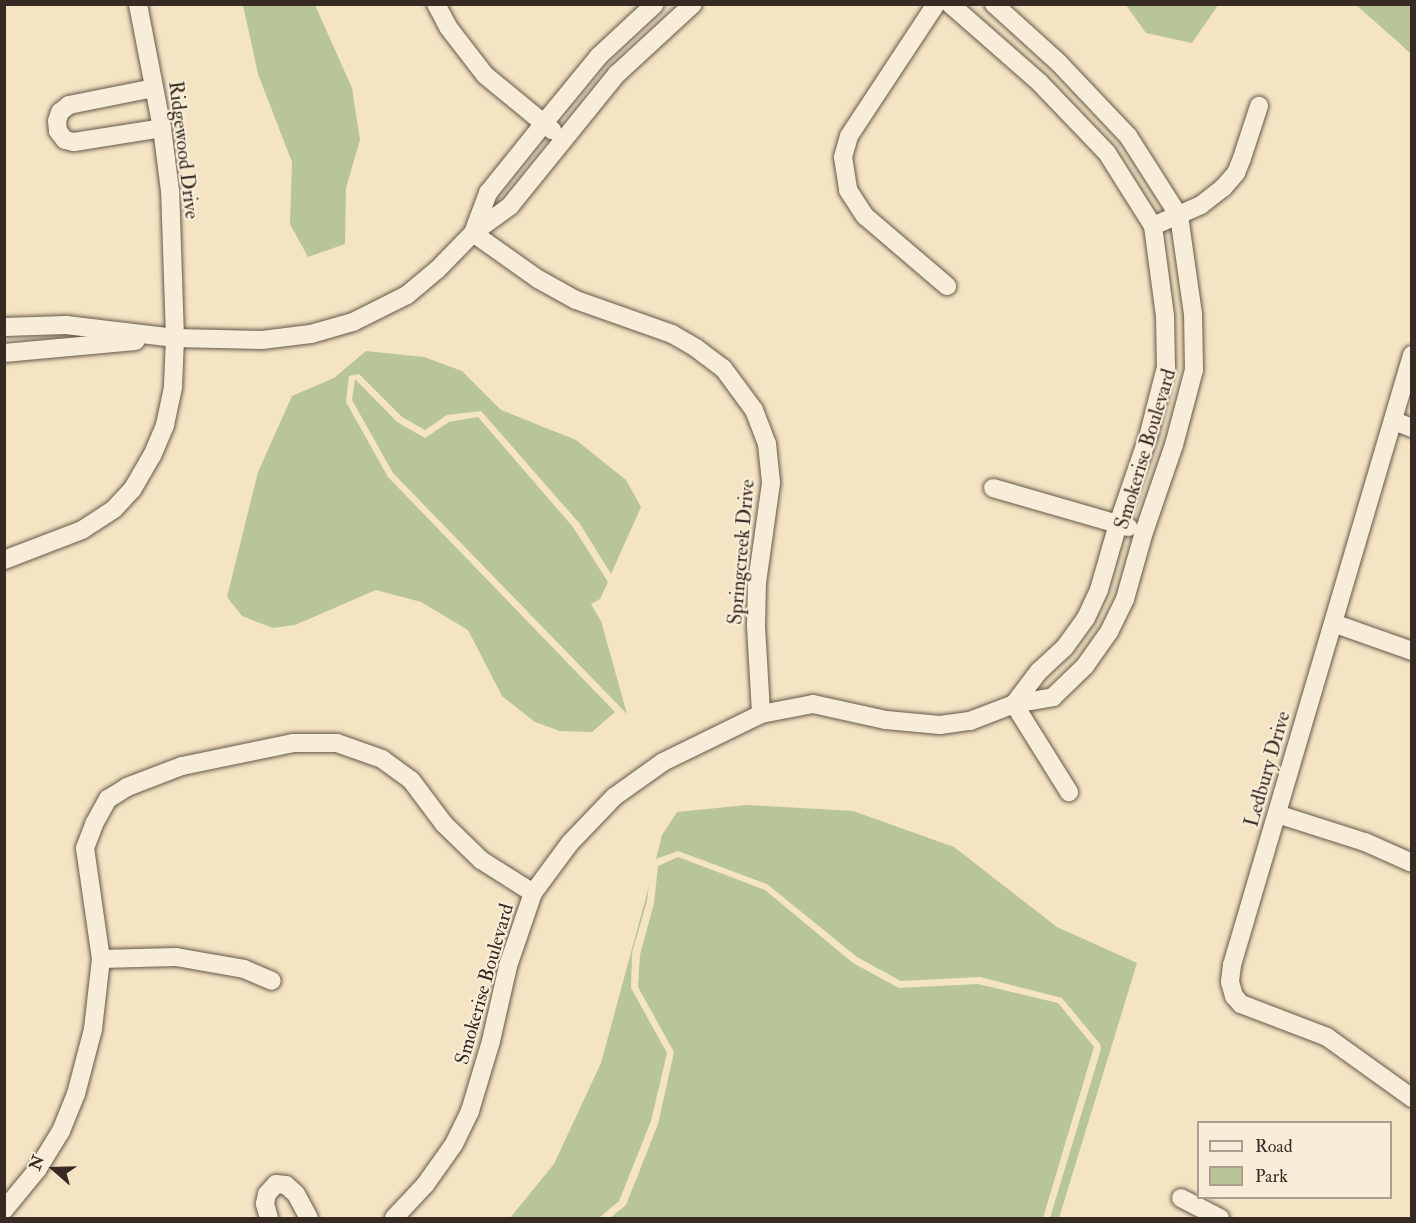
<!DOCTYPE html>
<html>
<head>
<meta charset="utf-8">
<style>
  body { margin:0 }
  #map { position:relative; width:1416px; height:1223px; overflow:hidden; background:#f4e4c3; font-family:"IM FELL Double Pica",serif }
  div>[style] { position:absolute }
  .green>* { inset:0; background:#b8c596 }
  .roads { filter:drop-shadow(0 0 2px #66584b) drop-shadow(0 0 2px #66584b) }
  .minor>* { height:18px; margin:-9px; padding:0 9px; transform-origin:9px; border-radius:9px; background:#f8edd8 }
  span { translate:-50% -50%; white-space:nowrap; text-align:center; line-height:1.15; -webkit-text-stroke:4.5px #f8edd8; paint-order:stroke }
  .street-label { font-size:20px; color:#372a23 }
  .frame { position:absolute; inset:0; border:6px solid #372a23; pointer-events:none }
  .legend { position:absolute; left:1197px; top:1121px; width:195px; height:78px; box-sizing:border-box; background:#f8edd8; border:2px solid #ab9f90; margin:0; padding:8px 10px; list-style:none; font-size:18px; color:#372a23 }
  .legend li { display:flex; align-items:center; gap:12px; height:30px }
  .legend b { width:30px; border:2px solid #ab9f90 }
  .north { position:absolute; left:24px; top:1139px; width:60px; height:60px; -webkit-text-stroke:4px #f8edd8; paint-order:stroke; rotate:290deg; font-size:16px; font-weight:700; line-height:24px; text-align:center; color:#372a23 }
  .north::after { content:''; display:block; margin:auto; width:21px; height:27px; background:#372a23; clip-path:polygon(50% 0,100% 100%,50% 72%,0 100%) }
</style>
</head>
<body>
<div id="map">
  <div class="green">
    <i style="clip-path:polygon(243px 5px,315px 5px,352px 88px,360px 140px,346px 188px,345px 244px,308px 257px,290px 224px,292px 162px,258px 74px)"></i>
    <i style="clip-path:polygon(1126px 5px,1218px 5px,1192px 43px,1146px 33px)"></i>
    <i style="clip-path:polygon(1356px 5px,1411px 5px,1411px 54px,1397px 41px)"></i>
    <i style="clip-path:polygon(366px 351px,424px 357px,462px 371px,501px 410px,576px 440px,626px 480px,641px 507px,611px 574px,580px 524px,481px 411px,447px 415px,425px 430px,402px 417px,359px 374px,349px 376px,346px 402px,388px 477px,615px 712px,592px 732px,560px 731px,535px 722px,502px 696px,468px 630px,421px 602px,376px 590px,295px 625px,273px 628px,242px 616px,227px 597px,258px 472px,292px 396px,334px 378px)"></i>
    <i style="clip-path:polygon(355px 379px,397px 422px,425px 438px,449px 422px,478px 417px,573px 527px,608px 582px,600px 599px,591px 604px,601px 621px,627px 714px,393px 473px,352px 400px)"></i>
    <i style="clip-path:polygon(747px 805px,853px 811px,954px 847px,1057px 927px,1137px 963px,1059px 1218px,1050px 1218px,1101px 1049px,1100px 1044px,1062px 998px,980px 977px,901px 981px,857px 957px,767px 884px,678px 851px,656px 859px,662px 835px,677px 812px)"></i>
    <i style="clip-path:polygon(678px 857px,765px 890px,853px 963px,899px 988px,978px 984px,1058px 1003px,1094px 1047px,1043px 1218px,610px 1218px,626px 1205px,658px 1124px,674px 1052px,638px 987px,640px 955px,654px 903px,658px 866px)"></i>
    <i style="clip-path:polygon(649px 886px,647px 901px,632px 953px,631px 988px,667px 1053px,651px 1121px,619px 1201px,599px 1218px,510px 1218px,554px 1164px,601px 1063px)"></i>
  </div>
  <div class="roads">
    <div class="minor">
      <i style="left:436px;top:4px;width:26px;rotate:62deg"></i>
      <i style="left:448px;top:27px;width:61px;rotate:52.4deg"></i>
      <i style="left:485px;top:75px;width:87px;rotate:39.4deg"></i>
      <i style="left:936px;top:4px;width:158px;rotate:123.4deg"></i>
      <i style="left:849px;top:136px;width:22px;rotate:106deg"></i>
      <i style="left:843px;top:157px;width:33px;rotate:81deg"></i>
      <i style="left:848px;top:190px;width:31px;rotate:57deg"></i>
      <i style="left:865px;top:216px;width:108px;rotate:40.5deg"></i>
      <i style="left:950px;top:4px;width:118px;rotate:41.2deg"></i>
      <i style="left:1039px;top:82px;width:98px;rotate:46.2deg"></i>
      <i style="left:1107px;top:153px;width:86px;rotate:57.8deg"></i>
      <i style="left:1153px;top:226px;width:91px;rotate:82.4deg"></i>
      <i style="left:1165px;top:316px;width:51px;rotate:88.9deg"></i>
      <i style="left:1166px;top:367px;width:72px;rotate:104.4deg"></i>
      <i style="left:1148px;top:437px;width:92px;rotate:109deg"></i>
      <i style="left:1118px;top:524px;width:69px;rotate:106.1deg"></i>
      <i style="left:1099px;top:590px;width:31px;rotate:115deg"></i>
      <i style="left:1086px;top:618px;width:37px;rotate:126deg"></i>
      <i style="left:1064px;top:648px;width:34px;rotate:137deg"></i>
      <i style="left:1039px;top:671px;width:41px;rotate:127.1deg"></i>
      <i style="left:154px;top:88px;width:87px;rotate:168.7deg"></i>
      <i style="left:69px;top:105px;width:11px;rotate:142deg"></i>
      <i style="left:60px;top:112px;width:9px;rotate:108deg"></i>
      <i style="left:57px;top:121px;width:10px;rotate:84deg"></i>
      <i style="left:58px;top:131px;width:11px;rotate:52deg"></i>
      <i style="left:65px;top:140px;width:9px;rotate:13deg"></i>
      <i style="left:74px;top:142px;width:89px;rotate:-9deg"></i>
      <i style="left:1153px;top:226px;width:52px;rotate:-23.6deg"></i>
      <i style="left:1201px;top:205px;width:28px;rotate:-38deg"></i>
      <i style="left:1223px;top:188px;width:20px;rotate:-49deg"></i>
      <i style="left:1236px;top:173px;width:16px;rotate:-68deg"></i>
      <i style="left:1242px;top:158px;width:55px;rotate:-71.9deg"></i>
      <i style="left:473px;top:233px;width:80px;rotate:35.3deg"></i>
      <i style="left:538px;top:279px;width:43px;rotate:28.9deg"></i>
      <i style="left:576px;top:300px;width:102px;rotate:19.5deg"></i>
      <i style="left:672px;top:334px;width:28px;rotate:30deg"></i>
      <i style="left:696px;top:348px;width:34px;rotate:37deg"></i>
      <i style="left:723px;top:368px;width:52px;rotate:53.6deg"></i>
      <i style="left:754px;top:410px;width:36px;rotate:69deg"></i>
      <i style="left:767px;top:444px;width:39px;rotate:84deg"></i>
      <i style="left:771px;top:483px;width:100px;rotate:98deg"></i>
      <i style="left:757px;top:582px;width:44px;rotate:91.3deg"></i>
      <i style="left:756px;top:626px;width:88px;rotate:86.7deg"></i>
      <i style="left:473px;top:233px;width:43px;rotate:-69.4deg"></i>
      <i style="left:488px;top:193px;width:90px;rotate:-51.3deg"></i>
      <i style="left:544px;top:123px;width:87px;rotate:-50.6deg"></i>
      <i style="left:599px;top:56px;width:76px;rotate:-42.9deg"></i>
      <i style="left:4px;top:327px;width:62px;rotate:-1.8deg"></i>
      <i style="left:66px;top:325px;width:110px;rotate:6.8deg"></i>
      <i style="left:175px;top:338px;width:87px;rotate:1.3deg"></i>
      <i style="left:262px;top:340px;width:49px;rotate:-7deg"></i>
      <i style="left:311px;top:334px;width:44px;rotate:-15.9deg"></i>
      <i style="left:353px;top:322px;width:60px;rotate:-26.6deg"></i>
      <i style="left:407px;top:295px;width:39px;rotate:-40deg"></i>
      <i style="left:437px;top:270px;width:52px;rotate:-45.8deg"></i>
      <i style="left:473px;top:233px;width:46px;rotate:-36.1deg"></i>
      <i style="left:510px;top:206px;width:170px;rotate:-51deg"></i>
      <i style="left:617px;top:74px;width:103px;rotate:-42.6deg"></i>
      <i style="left:4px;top:353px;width:132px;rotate:-5.2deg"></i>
      <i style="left:1412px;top:355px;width:636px;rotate:106.44deg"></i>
      <i style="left:1232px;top:965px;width:17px;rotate:97deg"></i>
      <i style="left:1230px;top:982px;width:15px;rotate:74deg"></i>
      <i style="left:1234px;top:996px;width:11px;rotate:49deg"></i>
      <i style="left:1241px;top:1004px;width:92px;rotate:21deg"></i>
      <i style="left:1327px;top:1037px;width:105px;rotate:35.7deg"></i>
      <i style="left:1394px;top:421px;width:19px;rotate:21deg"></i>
      <i style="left:993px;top:488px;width:141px;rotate:16.1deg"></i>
      <i style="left:4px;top:560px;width:84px;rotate:-21deg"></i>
      <i style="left:82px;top:530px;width:38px;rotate:-33deg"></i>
      <i style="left:114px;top:509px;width:26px;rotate:-47deg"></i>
      <i style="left:132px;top:490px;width:39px;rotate:-60deg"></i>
      <i style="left:152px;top:456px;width:34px;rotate:-67deg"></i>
      <i style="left:165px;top:425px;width:40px;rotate:-78deg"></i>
      <i style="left:173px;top:386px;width:48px;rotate:-87.6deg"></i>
      <i style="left:175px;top:338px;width:147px;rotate:-91.9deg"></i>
      <i style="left:170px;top:191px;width:64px;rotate:-97.2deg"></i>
      <i style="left:162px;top:128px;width:126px;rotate:-101deg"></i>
      <i style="left:1333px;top:623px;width:84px;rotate:19.5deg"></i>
      <i style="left:1014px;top:704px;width:104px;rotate:58deg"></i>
      <i style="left:1277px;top:814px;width:92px;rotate:17.7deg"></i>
      <i style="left:1365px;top:842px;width:51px;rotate:24.1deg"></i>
      <i style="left:101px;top:959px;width:75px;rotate:-1.5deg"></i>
      <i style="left:176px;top:957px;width:69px;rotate:10deg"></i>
      <i style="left:244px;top:969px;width:30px;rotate:23deg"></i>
      <i style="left:1181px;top:1198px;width:44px;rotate:27.1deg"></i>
      <i style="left:4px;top:1210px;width:52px;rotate:-50.5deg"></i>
      <i style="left:37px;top:1170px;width:46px;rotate:-58.4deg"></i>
      <i style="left:61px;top:1131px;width:40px;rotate:-68deg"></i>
      <i style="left:76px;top:1094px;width:67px;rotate:-75.3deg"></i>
      <i style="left:93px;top:1029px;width:70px;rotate:-83.5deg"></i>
      <i style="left:101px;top:959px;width:112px;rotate:-98.2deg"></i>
      <i style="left:85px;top:848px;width:26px;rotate:-69deg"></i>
      <i style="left:94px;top:824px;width:29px;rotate:-61deg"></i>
      <i style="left:108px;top:799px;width:22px;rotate:-32deg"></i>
      <i style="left:127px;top:787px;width:59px;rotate:-20.9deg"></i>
      <i style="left:182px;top:766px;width:113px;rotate:-11.7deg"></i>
      <i style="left:293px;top:743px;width:44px"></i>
      <i style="left:337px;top:743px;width:48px;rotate:19.6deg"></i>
      <i style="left:382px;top:759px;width:36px;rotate:36deg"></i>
      <i style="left:411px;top:780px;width:55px;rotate:53.1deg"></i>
      <i style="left:444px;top:824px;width:52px;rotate:44.2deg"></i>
      <i style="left:481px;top:860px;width:62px;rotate:32.4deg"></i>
      <i style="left:269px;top:1218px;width:15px;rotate:-106deg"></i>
      <i style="left:265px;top:1204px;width:10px;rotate:-79deg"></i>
      <i style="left:267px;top:1194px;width:13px;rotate:-48deg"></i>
      <i style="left:276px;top:1184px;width:10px;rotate:6deg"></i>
      <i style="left:286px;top:1185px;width:13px;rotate:42deg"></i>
      <i style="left:296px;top:1194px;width:27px;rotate:62deg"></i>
      <i style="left:394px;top:1218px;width:45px;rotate:-46.8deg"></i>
      <i style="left:425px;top:1185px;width:50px;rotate:-54.7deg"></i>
      <i style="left:454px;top:1144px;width:37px;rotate:-64deg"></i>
      <i style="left:470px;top:1111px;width:73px;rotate:-73.3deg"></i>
      <i style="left:491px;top:1041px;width:77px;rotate:-77.2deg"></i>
      <i style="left:508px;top:966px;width:77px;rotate:-71.1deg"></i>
      <i style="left:533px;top:893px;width:62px;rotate:-53.5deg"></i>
      <i style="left:570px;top:843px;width:64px;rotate:-46.3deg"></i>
      <i style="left:614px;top:797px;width:60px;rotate:-35.5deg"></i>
      <i style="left:663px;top:762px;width:109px;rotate:-26.1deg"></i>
      <i style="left:761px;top:714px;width:53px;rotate:-10.9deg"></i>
      <i style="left:813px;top:704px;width:75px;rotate:12.4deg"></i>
      <i style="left:886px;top:720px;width:54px;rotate:5.3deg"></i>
      <i style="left:940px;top:725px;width:30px;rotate:-8deg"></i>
      <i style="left:970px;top:721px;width:47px;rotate:-21.1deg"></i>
      <i style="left:1014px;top:704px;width:40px;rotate:-10deg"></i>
      <i style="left:1053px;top:697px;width:45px;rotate:-44.1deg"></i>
      <i style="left:1085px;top:666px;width:42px;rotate:-54.8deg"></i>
      <i style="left:1109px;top:632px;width:37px;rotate:-64deg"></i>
      <i style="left:1125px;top:599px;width:70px;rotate:-74.2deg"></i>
      <i style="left:1144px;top:532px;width:92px;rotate:-71deg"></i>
      <i style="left:1174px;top:445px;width:78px;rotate:-75.1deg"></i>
      <i style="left:1194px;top:370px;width:56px;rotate:-91deg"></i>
      <i style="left:1193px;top:314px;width:99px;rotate:-98.1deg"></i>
      <i style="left:1179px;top:216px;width:95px;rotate:-122.5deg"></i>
      <i style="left:1128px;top:136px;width:100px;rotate:-133.4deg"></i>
      <i style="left:1059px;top:63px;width:88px;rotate:-137.8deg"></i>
    </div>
  </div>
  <div class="street-label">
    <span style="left:184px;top:150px;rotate:83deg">Ridgewood Drive</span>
    <span style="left:1145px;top:449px;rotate:-73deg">Smokerise Boulevard</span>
    <span style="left:741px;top:552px;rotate:-85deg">Springcreek Drive</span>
    <span style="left:1267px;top:769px;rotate:-74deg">Ledbury Drive</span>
    <span style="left:484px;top:984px;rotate:-74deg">Smokerise Boulevard</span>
  </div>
  <div class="frame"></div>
  <ul class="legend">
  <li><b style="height:8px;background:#f8edd8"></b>Road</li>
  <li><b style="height:16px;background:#b8c596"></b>Park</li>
  </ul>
  <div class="north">N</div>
</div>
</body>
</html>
